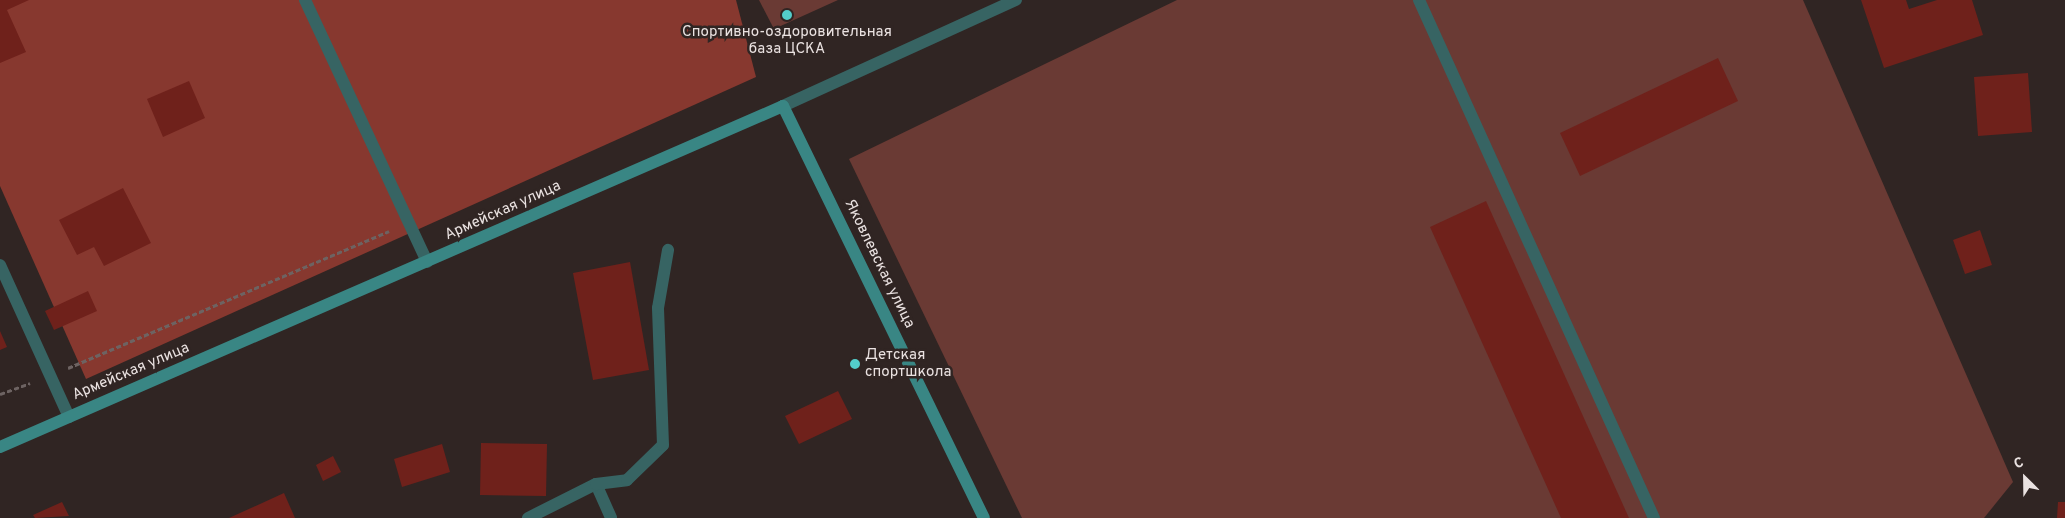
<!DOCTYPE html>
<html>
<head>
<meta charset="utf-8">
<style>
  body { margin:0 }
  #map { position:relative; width:2065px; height:518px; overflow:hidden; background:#302523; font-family:Overpass,sans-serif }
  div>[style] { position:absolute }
  .green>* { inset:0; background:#6a3a34 }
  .forest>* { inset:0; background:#87382f }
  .building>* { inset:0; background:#6f211b }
  .path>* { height:3px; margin-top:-1.5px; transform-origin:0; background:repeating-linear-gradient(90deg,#6d6362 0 5px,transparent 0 7.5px) }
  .lane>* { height:12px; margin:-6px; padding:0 6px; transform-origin:6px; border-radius:6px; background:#376463 }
  .street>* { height:12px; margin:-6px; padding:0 6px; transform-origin:6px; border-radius:6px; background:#376463 }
  .secondary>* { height:12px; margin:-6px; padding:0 6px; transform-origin:6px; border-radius:6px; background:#398684 }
  .dots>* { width:14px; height:14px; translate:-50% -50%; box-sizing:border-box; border:2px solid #302523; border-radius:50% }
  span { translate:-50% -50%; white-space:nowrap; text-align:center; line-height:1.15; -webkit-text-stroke:5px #302523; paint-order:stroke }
  .poi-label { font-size:15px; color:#eae2e1 }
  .left { translate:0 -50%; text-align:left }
  .street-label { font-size:15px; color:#eae2e1 }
  .north { position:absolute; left:2000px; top:453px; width:50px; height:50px; -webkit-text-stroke:4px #302523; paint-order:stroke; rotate:337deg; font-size:14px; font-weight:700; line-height:20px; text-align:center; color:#eae2e1 }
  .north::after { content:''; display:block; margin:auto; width:18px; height:22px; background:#eae2e1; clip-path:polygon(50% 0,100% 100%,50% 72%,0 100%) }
</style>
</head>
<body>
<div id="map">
  <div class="green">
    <i style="clip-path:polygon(759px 0,838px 0,774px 29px)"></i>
    <i style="clip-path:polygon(1177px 0,1803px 0,2013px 482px,1984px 518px,1022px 518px,849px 159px)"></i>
  </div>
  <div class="forest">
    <i style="clip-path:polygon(0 0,736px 0,756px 77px,86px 379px,0 186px)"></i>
  </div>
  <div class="building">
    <i style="clip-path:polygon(0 0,29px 0,7px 10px,26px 52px,0 63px)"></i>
    <i style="clip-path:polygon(1861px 0,1906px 0,1909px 9px,1937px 0,1972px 0,1983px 35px,1884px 68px)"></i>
    <i style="clip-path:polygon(1718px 58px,1738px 101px,1580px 176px,1560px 133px)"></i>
    <i style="clip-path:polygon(2028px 73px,2032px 132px,1978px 136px,1974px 77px)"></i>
    <i style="clip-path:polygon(189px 81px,205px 118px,163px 137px,147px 99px)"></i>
    <i style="clip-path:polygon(123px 188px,151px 243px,104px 266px,94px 247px,77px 255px,59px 220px)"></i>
    <i style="clip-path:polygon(1486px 201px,1629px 518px,1561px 518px,1430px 227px)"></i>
    <i style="clip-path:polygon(1980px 230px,1992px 265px,1965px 274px,1953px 240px)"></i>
    <i style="clip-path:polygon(630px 262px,649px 370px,593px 380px,573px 273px)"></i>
    <i style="clip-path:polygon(88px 291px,97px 311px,54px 330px,45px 311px)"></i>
    <i style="clip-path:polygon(0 331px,7px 347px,0 350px)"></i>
    <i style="clip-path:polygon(838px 391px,852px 419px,799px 444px,785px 416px)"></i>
    <i style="clip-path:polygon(481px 443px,547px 444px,546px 496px,480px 495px)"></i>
    <i style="clip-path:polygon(442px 444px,450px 472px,402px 487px,394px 459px)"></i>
    <i style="clip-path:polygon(333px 456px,341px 472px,323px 481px,316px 465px)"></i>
    <i style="clip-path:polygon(284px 493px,295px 518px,229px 518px)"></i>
    <i style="clip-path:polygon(62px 502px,69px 516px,35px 518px,33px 515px)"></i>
    <i style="clip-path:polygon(2058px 502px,2065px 502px,2065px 518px,2057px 518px)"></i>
  </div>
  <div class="path">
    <i style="left:68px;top:368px;width:349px;rotate:-23.1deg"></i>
    <i style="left:0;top:394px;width:32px;rotate:-20deg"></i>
  </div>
  <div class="lane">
    <i style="left:1419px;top:0;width:569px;rotate:65.6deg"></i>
  </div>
  <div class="street">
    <i style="left:305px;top:0;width:289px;rotate:65deg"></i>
    <i style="left:783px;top:106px;width:256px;rotate:-24.5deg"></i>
    <i style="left:0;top:265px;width:167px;rotate:65.6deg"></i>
    <i style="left:596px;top:484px;width:37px;rotate:66deg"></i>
    <i style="left:528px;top:518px;width:76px;rotate:-26.6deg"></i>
    <i style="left:596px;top:484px;width:31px;rotate:-7deg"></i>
    <i style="left:627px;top:480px;width:50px;rotate:-44.2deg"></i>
    <i style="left:663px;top:445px;width:137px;rotate:-92.1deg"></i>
    <i style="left:658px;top:308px;width:59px;rotate:-80.2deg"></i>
  </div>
  <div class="secondary">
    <i style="left:0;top:447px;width:854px;rotate:-23.53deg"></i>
    <i style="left:783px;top:106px;width:458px;rotate:64deg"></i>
  </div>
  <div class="dots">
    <i style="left:787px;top:15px;background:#53cdca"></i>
    <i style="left:855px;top:364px;background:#53cdca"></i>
  </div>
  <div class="poi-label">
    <span style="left:787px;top:41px">Спортивно-оздоровительная<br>база ЦСКА</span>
    <span class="left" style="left:865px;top:364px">Детская<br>спортшкола</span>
  </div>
  <div class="street-label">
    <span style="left:503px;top:211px;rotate:-24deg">Армейская улица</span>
    <span style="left:879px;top:264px;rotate:64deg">Яковлевская улица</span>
    <span style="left:131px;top:372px;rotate:-23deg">Армейская улица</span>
  </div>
  <div class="north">С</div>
</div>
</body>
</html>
